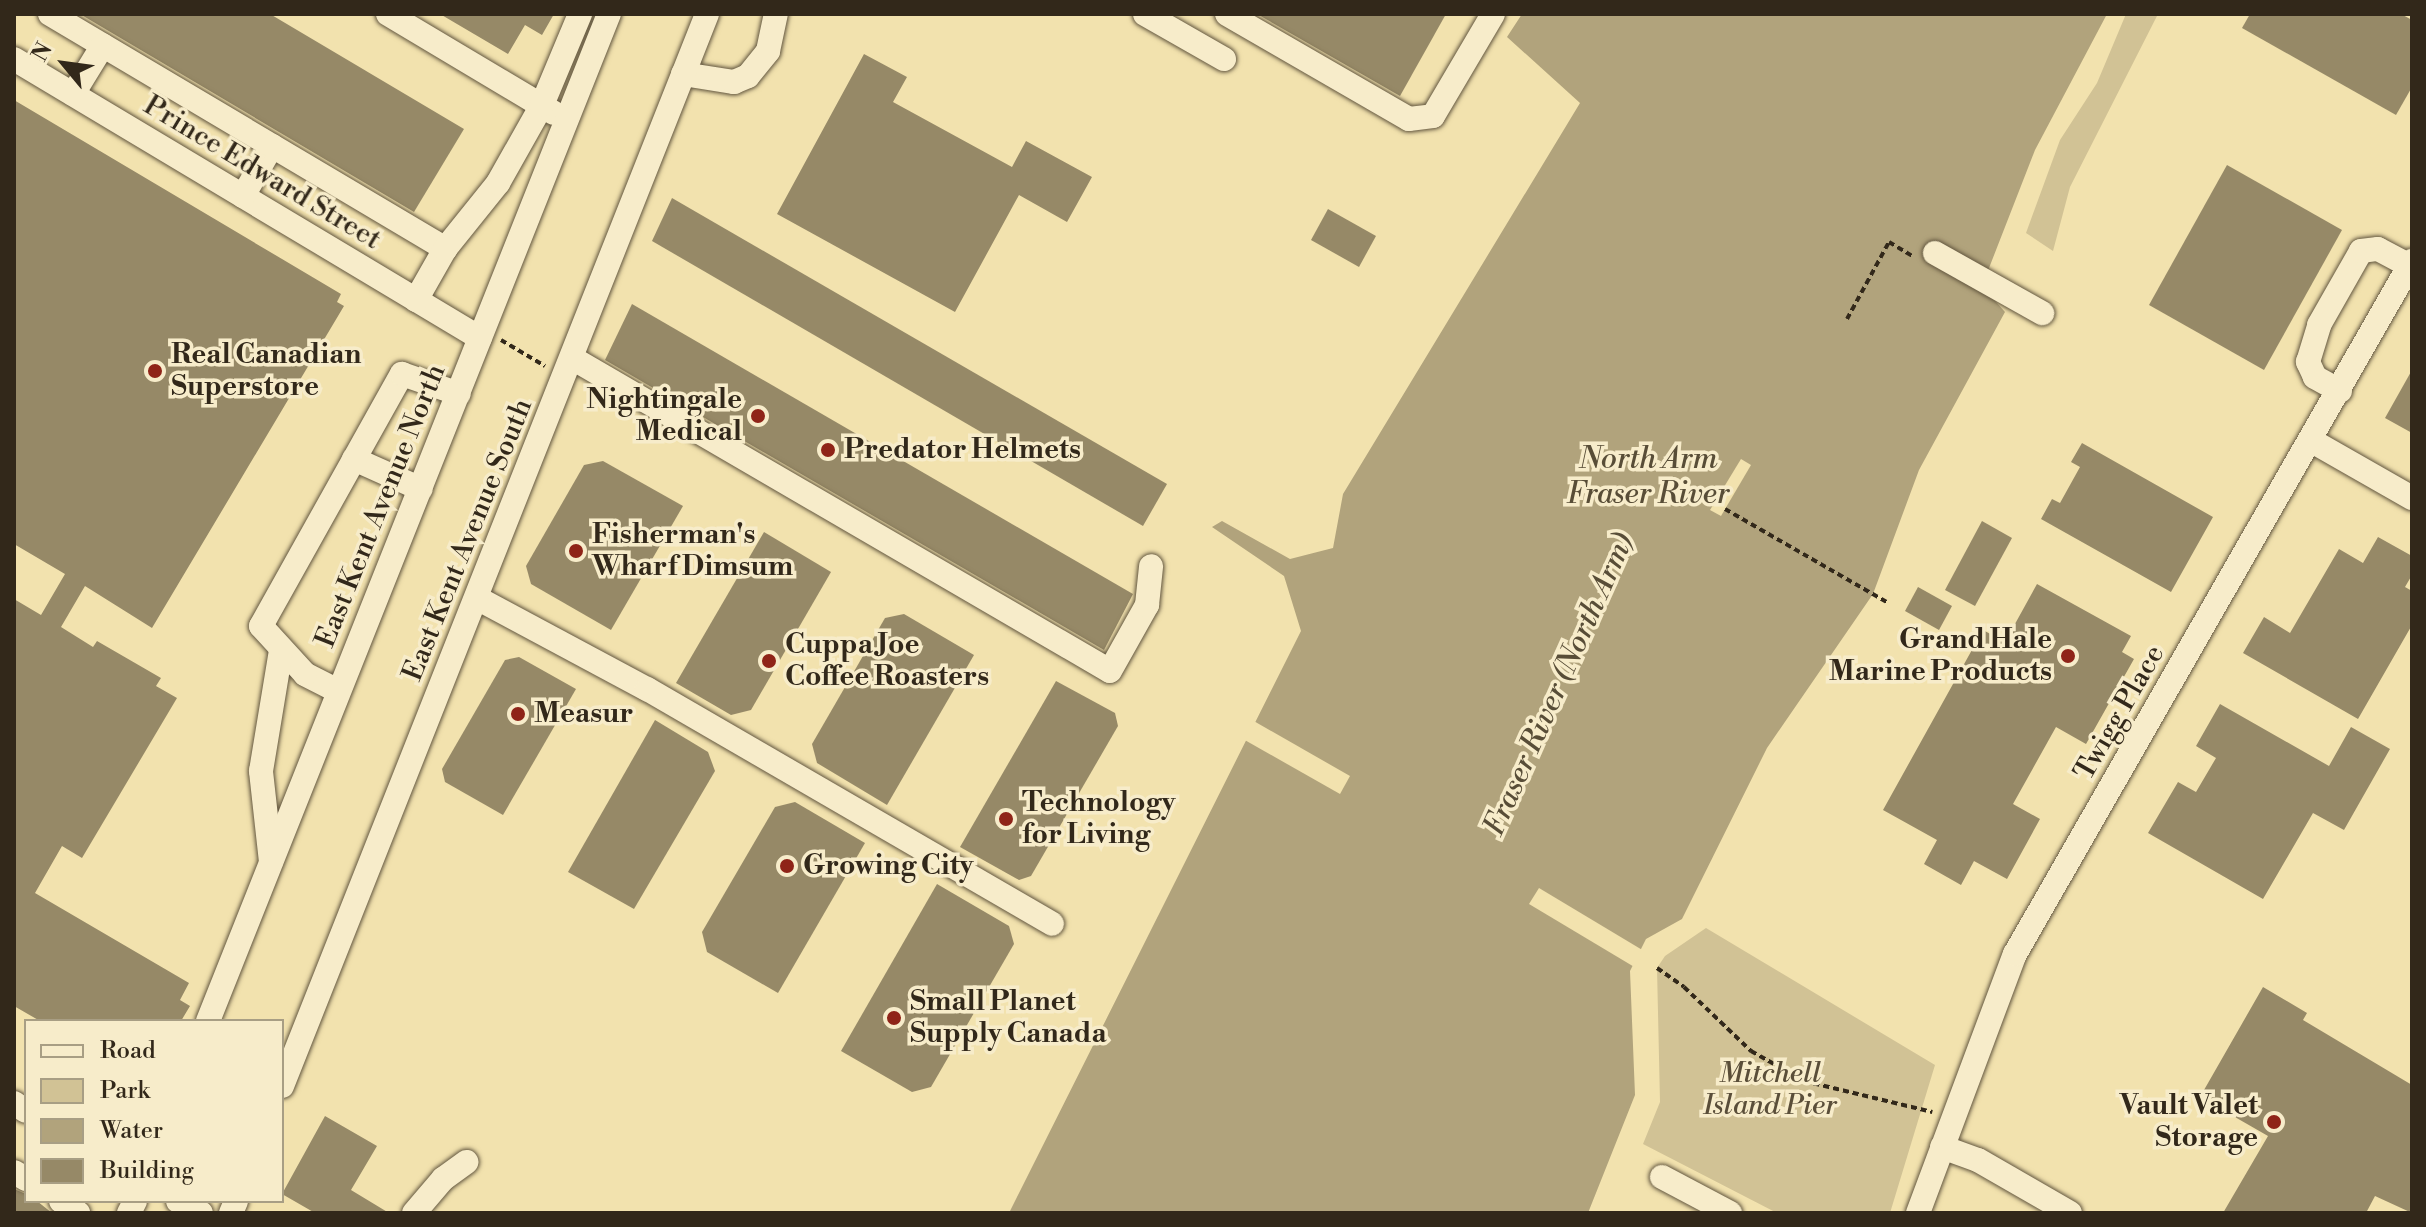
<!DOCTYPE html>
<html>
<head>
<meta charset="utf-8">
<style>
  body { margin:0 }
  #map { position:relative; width:2426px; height:1227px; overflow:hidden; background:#f2e2ae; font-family:"Libre Bodoni",serif }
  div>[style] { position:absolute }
  .green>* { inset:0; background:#d1c295 }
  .water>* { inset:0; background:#b1a37c }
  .pier>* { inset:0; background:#f2e2ae }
  .building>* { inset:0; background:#968967 }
  .path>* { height:4px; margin-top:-2px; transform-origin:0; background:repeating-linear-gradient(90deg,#32281a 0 6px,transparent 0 10px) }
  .roads { filter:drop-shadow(0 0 2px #62563f) drop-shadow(0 0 2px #62563f) }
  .minor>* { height:24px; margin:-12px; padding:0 12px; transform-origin:12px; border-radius:12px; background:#f7ecca }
  .dots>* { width:22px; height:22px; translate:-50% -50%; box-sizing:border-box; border:4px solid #f7ecca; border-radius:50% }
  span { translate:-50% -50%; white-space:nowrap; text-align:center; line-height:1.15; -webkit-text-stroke:7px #f7ecca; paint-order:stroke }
  .street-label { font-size:28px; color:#32281a }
  .poi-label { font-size:28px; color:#32281a; font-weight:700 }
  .left { translate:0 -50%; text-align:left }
  .right { translate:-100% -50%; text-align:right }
  .park-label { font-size:28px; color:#5a4e39; font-style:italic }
  .water-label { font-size:30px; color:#584d37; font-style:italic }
  .frame { position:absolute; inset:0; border:16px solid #32281a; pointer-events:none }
  .legend { position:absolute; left:24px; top:1019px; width:260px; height:184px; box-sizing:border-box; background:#f7ecca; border:2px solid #a89e84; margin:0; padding:10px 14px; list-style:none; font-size:24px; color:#32281a }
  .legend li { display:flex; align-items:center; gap:16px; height:40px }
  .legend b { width:40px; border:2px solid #a89e84 }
  .north { position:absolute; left:24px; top:24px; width:80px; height:80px; -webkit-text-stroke:6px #f7ecca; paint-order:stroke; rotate:299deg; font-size:22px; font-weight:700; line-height:32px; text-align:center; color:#32281a }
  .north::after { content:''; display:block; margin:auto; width:28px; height:36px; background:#32281a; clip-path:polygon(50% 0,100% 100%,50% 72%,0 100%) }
</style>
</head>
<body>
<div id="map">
  <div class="green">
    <i style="clip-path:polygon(2126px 14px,2158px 14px,2070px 187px,2053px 251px,2026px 233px,2060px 140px,2097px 83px)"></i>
    <i style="clip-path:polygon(1706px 928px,1935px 1065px,1890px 1213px,1777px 1213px,1643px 1144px,1660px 1102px,1657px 968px,1665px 956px)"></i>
  </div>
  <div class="water">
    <i style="clip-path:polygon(1522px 14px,2107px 14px,2035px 150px,1982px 286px,2005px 312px,1919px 470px,1873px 594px,1767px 748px,1682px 919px,1646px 939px,1630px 971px,1635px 1095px,1588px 1213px,1009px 1213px,1301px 631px,1284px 576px,1212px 527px,1222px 521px,1290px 559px,1333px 548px,1343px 494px,1580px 103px,1507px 37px)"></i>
  </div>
  <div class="pier">
    <i style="clip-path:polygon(1741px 459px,1751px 465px,1721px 516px,1710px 510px)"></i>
    <i style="clip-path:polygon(1252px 720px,1350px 776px,1340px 794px,1243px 739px)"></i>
    <i style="clip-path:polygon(1539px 888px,1644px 951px,1636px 968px,1529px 904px)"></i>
  </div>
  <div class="building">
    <i style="clip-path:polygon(80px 14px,270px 14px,464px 129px,414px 212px)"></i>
    <i style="clip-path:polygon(440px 14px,554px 14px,542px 35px,525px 25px,508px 54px)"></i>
    <i style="clip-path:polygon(1257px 14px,1446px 14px,1400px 96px)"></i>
    <i style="clip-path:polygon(2250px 14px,2401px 14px,2412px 20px,2412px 87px,2396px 115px,2242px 28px)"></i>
    <i style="clip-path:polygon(864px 54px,907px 77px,893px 102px,1012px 167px,1026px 141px,1092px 177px,1067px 222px,1019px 195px,955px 312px,777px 214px)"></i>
    <i style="clip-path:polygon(14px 100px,341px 294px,337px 302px,344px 306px,152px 628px,85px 586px,61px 627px,93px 647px,97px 641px,161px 678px,156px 686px,177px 698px,82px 858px,62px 846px,35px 893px,189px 983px,180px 1000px,190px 1006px,181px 1021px,40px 1021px,14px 1006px,14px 599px,41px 615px,65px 574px,14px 544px)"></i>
    <i style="clip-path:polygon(2227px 165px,2342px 230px,2264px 370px,2149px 305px)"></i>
    <i style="clip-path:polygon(672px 198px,1167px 484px,1143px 526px,652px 241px)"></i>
    <i style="clip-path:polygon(1328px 209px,1376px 236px,1359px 267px,1311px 240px)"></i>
    <i style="clip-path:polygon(632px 304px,1133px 594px,1104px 650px,605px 360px)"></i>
    <i style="clip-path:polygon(2412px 370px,2412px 433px,2385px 418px)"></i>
    <i style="clip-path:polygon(2082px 443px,2213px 517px,2171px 592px,2041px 519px,2052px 499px,2060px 503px,2080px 467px,2071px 462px)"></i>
    <i style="clip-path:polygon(603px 461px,683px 506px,611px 630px,531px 584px,526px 566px,584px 465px)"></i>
    <i style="clip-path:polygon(1982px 521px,2012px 538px,1975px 606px,1945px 590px)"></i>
    <i style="clip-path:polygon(764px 532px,831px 572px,751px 710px,731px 715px,676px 683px)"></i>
    <i style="clip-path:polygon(2378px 537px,2412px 556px,2412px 575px,2405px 587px,2412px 591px,2412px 625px,2358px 719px,2243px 653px,2264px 617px,2290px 633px,2339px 549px,2363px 563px)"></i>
    <i style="clip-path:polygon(2037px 584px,2131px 636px,2122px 652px,2134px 659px,2086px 744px,2056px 727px,2013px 804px,2040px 819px,2007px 879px,1974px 861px,1961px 885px,1924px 864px,1937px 840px,1883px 810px,1983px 630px,2005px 642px)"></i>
    <i style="clip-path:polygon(1918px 587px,1952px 606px,1939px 630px,1905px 611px)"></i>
    <i style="clip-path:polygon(904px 614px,974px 655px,887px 805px,817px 763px,812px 744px,885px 618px)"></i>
    <i style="clip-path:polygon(519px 657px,576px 689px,503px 815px,445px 782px,442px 769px,505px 660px)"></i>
    <i style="clip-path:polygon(1056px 681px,1115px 713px,1118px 726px,1031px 876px,1019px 880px,960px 847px)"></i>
    <i style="clip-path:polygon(2220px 704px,2329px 766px,2351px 727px,2390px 749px,2344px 830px,2313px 813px,2263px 899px,2148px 833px,2178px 782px,2196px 792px,2216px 758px,2196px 746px)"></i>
    <i style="clip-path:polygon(655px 720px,708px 752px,715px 771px,634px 909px,568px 872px)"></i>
    <i style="clip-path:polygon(795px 802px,865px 843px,778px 993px,707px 952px,702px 932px,775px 807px)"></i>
    <i style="clip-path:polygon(937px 884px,1009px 926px,1014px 944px,931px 1087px,912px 1092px,841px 1051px)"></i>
    <i style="clip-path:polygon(2263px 987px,2307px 1013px,2303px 1020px,2412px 1085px,2412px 1213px,2375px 1196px,2366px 1213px,2223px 1213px,2268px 1136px,2200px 1097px)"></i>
    <i style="clip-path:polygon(325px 1116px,377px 1146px,351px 1190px,389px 1213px,315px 1213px,282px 1194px)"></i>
    <i style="clip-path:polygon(14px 1189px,26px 1194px,26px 1201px,37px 1201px,52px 1213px,14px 1213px)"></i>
  </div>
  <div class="path">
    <i style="left:1847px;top:319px;width:88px;rotate:-61.4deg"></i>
    <i style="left:1889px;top:242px;width:27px;rotate:31deg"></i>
    <i style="left:501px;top:340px;width:51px;rotate:30.6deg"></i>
    <i style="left:1725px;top:509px;width:187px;rotate:29.9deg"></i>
    <i style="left:1657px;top:968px;width:33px;rotate:35deg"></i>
    <i style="left:1684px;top:987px;width:93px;rotate:43.7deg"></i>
    <i style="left:1751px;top:1051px;width:61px;rotate:29.5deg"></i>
    <i style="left:1804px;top:1081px;width:132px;rotate:13.6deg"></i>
  </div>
  <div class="roads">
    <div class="minor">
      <i style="left:50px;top:14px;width:460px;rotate:30.7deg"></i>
      <i style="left:388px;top:14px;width:193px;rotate:30.8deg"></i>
      <i style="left:1145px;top:14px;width:91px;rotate:29.7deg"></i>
      <i style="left:1227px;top:14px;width:210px;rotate:30deg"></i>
      <i style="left:1409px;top:119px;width:24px;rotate:-7deg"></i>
      <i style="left:1433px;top:116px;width:118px;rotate:-59.5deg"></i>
      <i style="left:14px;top:59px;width:543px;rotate:30.91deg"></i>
      <i style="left:683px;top:74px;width:52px;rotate:8.9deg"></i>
      <i style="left:734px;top:82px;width:15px;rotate:-23deg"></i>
      <i style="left:748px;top:76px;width:32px;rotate:-51deg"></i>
      <i style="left:768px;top:51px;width:38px;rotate:-78deg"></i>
      <i style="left:73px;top:94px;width:57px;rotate:-58.5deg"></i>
      <i style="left:243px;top:196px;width:58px;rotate:-59.9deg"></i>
      <i style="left:1935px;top:253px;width:123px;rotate:29.3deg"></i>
      <i style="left:416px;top:300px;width:59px;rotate:-60.4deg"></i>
      <i style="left:445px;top:249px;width:85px;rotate:-51.2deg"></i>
      <i style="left:498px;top:183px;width:90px;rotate:-60.6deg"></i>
      <i style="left:542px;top:105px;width:99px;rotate:-67.3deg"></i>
      <i style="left:572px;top:358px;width:622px;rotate:30.19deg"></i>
      <i style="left:1110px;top:671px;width:76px;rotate:-60.7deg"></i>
      <i style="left:1147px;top:605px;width:39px;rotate:-84deg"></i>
      <i style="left:2340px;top:391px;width:29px;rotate:-151deg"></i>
      <i style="left:2315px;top:377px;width:17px;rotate:-115deg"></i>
      <i style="left:2308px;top:362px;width:39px;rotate:-73deg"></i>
      <i style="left:2319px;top:325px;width:85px;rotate:-60.4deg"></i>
      <i style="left:2361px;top:251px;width:17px;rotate:-7deg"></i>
      <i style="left:2378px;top:249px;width:36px;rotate:28deg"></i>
      <i style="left:2312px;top:441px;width:115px;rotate:29.7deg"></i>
      <i style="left:354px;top:459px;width:73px;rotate:24.1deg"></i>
      <i style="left:477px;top:598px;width:193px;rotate:28.2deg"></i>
      <i style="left:647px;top:689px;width:468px;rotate:30.1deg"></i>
      <i style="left:338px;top:691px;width:37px;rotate:-153deg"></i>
      <i style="left:305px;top:674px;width:65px;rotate:-132.5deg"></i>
      <i style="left:261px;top:626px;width:289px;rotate:-60.8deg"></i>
      <i style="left:402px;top:374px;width:60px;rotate:19.3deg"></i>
      <i style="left:271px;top:862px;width:92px;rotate:-96.3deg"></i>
      <i style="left:261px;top:771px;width:123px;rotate:-80.6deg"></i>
      <i style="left:208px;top:1021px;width:1084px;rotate:-68.29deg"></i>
      <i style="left:282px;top:1086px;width:1153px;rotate:-68.37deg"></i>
      <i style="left:14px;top:1103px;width:14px;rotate:34deg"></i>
      <i style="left:1942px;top:1147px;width:38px;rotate:20deg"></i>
      <i style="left:1978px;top:1160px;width:106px;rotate:29.9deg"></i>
      <i style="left:14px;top:1172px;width:14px;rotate:30deg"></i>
      <i style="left:1662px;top:1177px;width:77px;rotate:27.9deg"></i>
      <i style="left:61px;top:1201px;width:21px;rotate:35deg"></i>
      <i style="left:178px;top:1201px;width:26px;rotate:28deg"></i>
      <i style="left:129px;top:1213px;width:13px;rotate:-63deg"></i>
      <i style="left:231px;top:1213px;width:13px;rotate:-67deg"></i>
      <i style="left:414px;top:1213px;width:45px;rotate:-49.5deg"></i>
      <i style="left:443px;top:1179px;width:29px;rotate:-36deg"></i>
      <i style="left:1918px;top:1213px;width:277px;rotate:-69.5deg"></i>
      <i style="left:2015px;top:954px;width:799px;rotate:-60.19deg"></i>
    </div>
  </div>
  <div class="dots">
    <i style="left:155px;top:371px;background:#8f2418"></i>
    <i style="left:758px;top:416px;background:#8f2418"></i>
    <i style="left:828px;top:450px;background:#8f2418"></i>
    <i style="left:576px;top:551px;background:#8f2418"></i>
    <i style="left:2068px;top:656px;background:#8f2418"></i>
    <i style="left:769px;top:661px;background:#8f2418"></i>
    <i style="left:518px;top:714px;background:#8f2418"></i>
    <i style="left:1006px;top:819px;background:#8f2418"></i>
    <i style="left:787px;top:866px;background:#8f2418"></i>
    <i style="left:894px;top:1018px;background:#8f2418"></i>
    <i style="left:2274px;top:1122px;background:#8f2418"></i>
  </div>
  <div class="street-label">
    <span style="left:262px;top:173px;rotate:31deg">Prince Edward Street</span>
    <span style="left:381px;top:506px;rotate:-68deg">East Kent Avenue North</span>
    <span style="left:468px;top:540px;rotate:-68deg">East Kent Avenue South</span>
    <span style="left:2120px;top:713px;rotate:-60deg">Twigg Place</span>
  </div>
  <div class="poi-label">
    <span class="left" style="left:171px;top:371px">Real Canadian<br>Superstore</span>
    <span class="right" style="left:742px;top:416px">Nightingale<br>Medical</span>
    <span class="left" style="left:844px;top:450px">Predator Helmets</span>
    <span class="left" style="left:592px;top:551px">Fisherman's<br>Wharf Dimsum</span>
    <span class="right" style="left:2052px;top:656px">Grand Hale<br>Marine Products</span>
    <span class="left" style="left:785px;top:661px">Cuppa Joe<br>Coffee Roasters</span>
    <span class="left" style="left:534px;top:714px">Measur</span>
    <span class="left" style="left:1022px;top:819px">Technology<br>for Living</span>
    <span class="left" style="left:803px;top:866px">Growing City</span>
    <span class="left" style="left:910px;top:1018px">Small Planet<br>Supply Canada</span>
    <span class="right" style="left:2258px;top:1122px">Vault Valet<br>Storage</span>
  </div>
  <div class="park-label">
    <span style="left:1770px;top:1090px">Mitchell<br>Island Pier</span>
  </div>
  <div class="water-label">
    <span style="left:1648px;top:476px">North Arm<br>Fraser River</span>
    <span style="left:1559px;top:685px;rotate:-66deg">Fraser River (North Arm)</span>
  </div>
  <div class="frame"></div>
  <ul class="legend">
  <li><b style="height:10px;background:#f7ecca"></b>Road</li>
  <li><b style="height:22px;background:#d1c295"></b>Park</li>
  <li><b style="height:22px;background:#b1a37c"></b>Water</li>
  <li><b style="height:22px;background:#968967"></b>Building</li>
  </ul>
  <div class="north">N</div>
</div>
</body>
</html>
